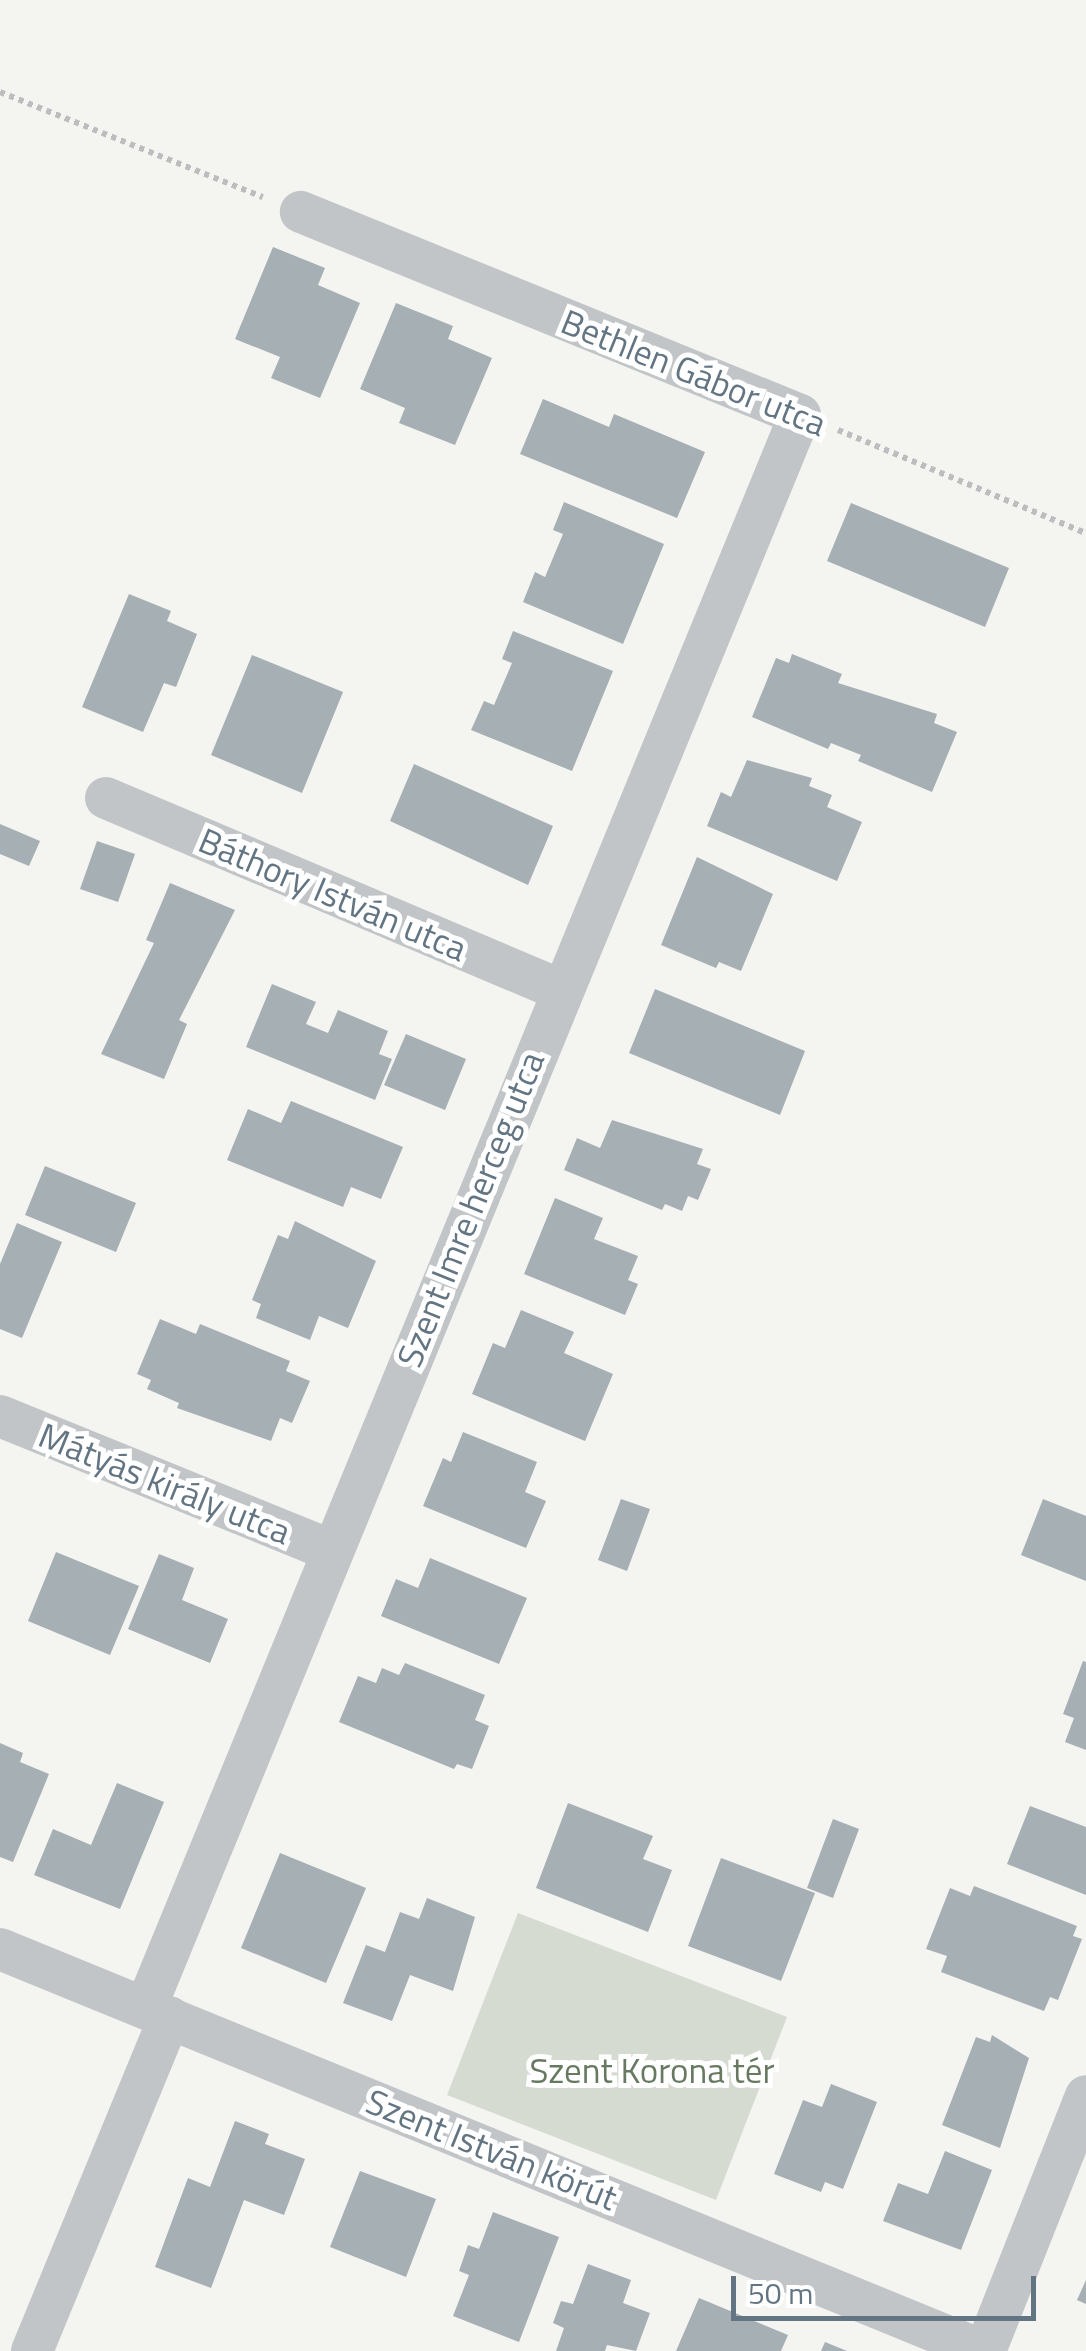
<!DOCTYPE html>
<html>
<head>
<meta charset="utf-8">
<style>
  body { margin:0 }
  #map { position:relative; width:1086px; height:2351px; overflow:hidden; background:#f4f4f0; font-family:"Titillium Web",sans-serif }
  div>[style] { position:absolute }
  .green>* { inset:0; background:#d5dbd1 }
  .building>* { inset:0; background:#a6afb4 }
  .path>* { height:6px; margin-top:-3px; transform-origin:0; background:repeating-linear-gradient(90deg,#bbbdbf 0 5px,transparent 0 10px) }
  .minor>* { height:42px; margin:-21px; padding:0 21px; transform-origin:21px; border-radius:21px; background:#c1c5c8 }
  span { translate:-50% -50%; white-space:nowrap; text-align:center; line-height:1.15; -webkit-text-stroke:10px #fff; paint-order:stroke }
  .street-label { font-size:35px; color:#637582 }
  .park-label { font-size:35px; color:#677961 }
  .scale { position:absolute; left:731px; top:2276px; width:305px; height:45px; box-sizing:border-box; border:5px solid #637582; border-top:0; padding-left:12px; font-size:30px; line-height:35px; white-space:nowrap; color:#637582; -webkit-text-stroke:8px #fff; paint-order:stroke }
</style>
</head>
<body>
<div id="map">
  <div class="green">
    <i style="clip-path:polygon(518px 1913px,787px 2017px,716px 2200px,447px 2095px)"></i>
  </div>
  <div class="building">
    <i style="clip-path:polygon(273px 247px,325px 268px,318px 285px,360px 303px,320px 398px,271px 378px,280px 357px,235px 339px)"></i>
    <i style="clip-path:polygon(396px 303px,453px 326px,448px 339px,492px 358px,455px 445px,399px 423px,405px 408px,360px 389px)"></i>
    <i style="clip-path:polygon(543px 399px,609px 427px,614px 414px,705px 452px,677px 518px,520px 454px)"></i>
    <i style="clip-path:polygon(564px 502px,664px 544px,623px 644px,523px 602px,535px 572px,545px 577px,563px 534px,553px 530px)"></i>
    <i style="clip-path:polygon(851px 503px,1009px 568px,985px 627px,827px 561px)"></i>
    <i style="clip-path:polygon(129px 594px,171px 611px,167px 621px,197px 634px,176px 687px,164px 683px,143px 732px,82px 707px)"></i>
    <i style="clip-path:polygon(513px 631px,613px 671px,572px 771px,471px 730px,484px 701px,494px 705px,512px 663px,502px 659px)"></i>
    <i style="clip-path:polygon(792px 654px,842px 674px,838px 683px,937px 714px,934px 723px,957px 732px,932px 792px,858px 761px,861px 755px,831px 743px,828px 749px,752px 717px,776px 658px,789px 663px)"></i>
    <i style="clip-path:polygon(252px 655px,343px 692px,302px 793px,211px 755px)"></i>
    <i style="clip-path:polygon(747px 760px,812px 778px,809px 786px,832px 795px,827px 807px,862px 822px,837px 881px,707px 826px,721px 792px,731px 797px)"></i>
    <i style="clip-path:polygon(414px 764px,553px 826px,528px 885px,390px 821px)"></i>
    <i style="clip-path:polygon(0 824px,40px 841px,29px 866px,0 854px)"></i>
    <i style="clip-path:polygon(97px 841px,135px 854px,118px 902px,80px 889px)"></i>
    <i style="clip-path:polygon(697px 857px,773px 894px,741px 971px,719px 962px,716px 968px,661px 945px)"></i>
    <i style="clip-path:polygon(170px 883px,235px 910px,179px 1020px,187px 1024px,164px 1079px,101px 1054px,154px 943px,146px 940px)"></i>
    <i style="clip-path:polygon(272px 984px,316px 1002px,306px 1024px,328px 1033px,338px 1010px,388px 1031px,379px 1054px,392px 1059px,375px 1100px,246px 1047px)"></i>
    <i style="clip-path:polygon(655px 989px,805px 1051px,780px 1115px,629px 1053px)"></i>
    <i style="clip-path:polygon(406px 1034px,466px 1059px,445px 1110px,384px 1085px)"></i>
    <i style="clip-path:polygon(291px 1101px,403px 1147px,381px 1199px,351px 1187px,343px 1207px,227px 1160px,248px 1109px,281px 1123px)"></i>
    <i style="clip-path:polygon(612px 1120px,703px 1149px,697px 1164px,711px 1169px,698px 1200px,688px 1196px,682px 1211px,665px 1204px,662px 1210px,564px 1170px,577px 1138px,600px 1148px)"></i>
    <i style="clip-path:polygon(45px 1166px,136px 1203px,116px 1252px,25px 1215px)"></i>
    <i style="clip-path:polygon(555px 1198px,603px 1218px,594px 1239px,638px 1256px,628px 1280px,638px 1284px,625px 1315px,524px 1274px)"></i>
    <i style="clip-path:polygon(295px 1221px,376px 1261px,348px 1328px,319px 1316px,310px 1340px,256px 1318px,261px 1304px,252px 1300px,278px 1235px,288px 1239px)"></i>
    <i style="clip-path:polygon(17px 1223px,62px 1242px,22px 1338px,0 1329px,0 1264px)"></i>
    <i style="clip-path:polygon(521px 1310px,574px 1332px,564px 1353px,613px 1374px,585px 1441px,472px 1394px,493px 1343px,505px 1348px)"></i>
    <i style="clip-path:polygon(160px 1319px,196px 1334px,200px 1324px,290px 1361px,286px 1371px,310px 1381px,292px 1423px,280px 1418px,271px 1441px,177px 1408px,179px 1403px,147px 1389px,151px 1380px,137px 1374px)"></i>
    <i style="clip-path:polygon(463px 1432px,537px 1462px,525px 1492px,546px 1501px,526px 1548px,423px 1506px,443px 1458px,451px 1462px)"></i>
    <i style="clip-path:polygon(621px 1499px,650px 1509px,627px 1571px,598px 1560px)"></i>
    <i style="clip-path:polygon(1043px 1499px,1086px 1516px,1086px 1581px,1021px 1555px)"></i>
    <i style="clip-path:polygon(56px 1552px,139px 1586px,110px 1655px,28px 1621px)"></i>
    <i style="clip-path:polygon(159px 1554px,194px 1568px,182px 1600px,228px 1619px,210px 1663px,128px 1629px)"></i>
    <i style="clip-path:polygon(430px 1558px,527px 1598px,499px 1664px,381px 1616px,396px 1579px,418px 1588px)"></i>
    <i style="clip-path:polygon(1083px 1661px,1086px 1662px,1086px 1750px,1065px 1742px,1074px 1718px,1063px 1714px)"></i>
    <i style="clip-path:polygon(405px 1663px,485px 1695px,475px 1720px,489px 1726px,472px 1769px,457px 1764px,454px 1769px,339px 1722px,358px 1676px,376px 1683px,382px 1668px,399px 1675px)"></i>
    <i style="clip-path:polygon(0 1743px,23px 1753px,20px 1762px,49px 1774px,13px 1862px,0 1857px)"></i>
    <i style="clip-path:polygon(117px 1783px,164px 1802px,120px 1909px,34px 1875px,53px 1829px,91px 1845px)"></i>
    <i style="clip-path:polygon(568px 1803px,653px 1836px,643px 1859px,672px 1870px,648px 1932px,536px 1888px)"></i>
    <i style="clip-path:polygon(1030px 1806px,1086px 1827px,1086px 1895px,1007px 1864px)"></i>
    <i style="clip-path:polygon(833px 1819px,859px 1829px,833px 1898px,807px 1888px)"></i>
    <i style="clip-path:polygon(280px 1853px,366px 1888px,326px 1983px,241px 1948px)"></i>
    <i style="clip-path:polygon(721px 1858px,815px 1893px,781px 1981px,688px 1946px)"></i>
    <i style="clip-path:polygon(974px 1886px,1077px 1926px,1073px 1936px,1082px 1939px,1058px 2000px,1050px 1997px,1044px 2011px,941px 1972px,947px 1956px,926px 1949px,950px 1888px,970px 1896px)"></i>
    <i style="clip-path:polygon(427px 1898px,475px 1917px,453px 1991px,410px 1975px,392px 2021px,343px 2003px,366px 1945px,385px 1952px,400px 1912px,419px 1919px)"></i>
    <i style="clip-path:polygon(992px 2035px,1029px 2058px,1000px 2148px,942px 2125px,976px 2037px,990px 2042px)"></i>
    <i style="clip-path:polygon(831px 2084px,877px 2102px,843px 2189px,825px 2182px,821px 2192px,774px 2174px,803px 2100px,822px 2107px)"></i>
    <i style="clip-path:polygon(235px 2121px,269px 2134px,265px 2144px,305px 2159px,284px 2215px,244px 2200px,211px 2288px,155px 2267px,188px 2178px,210px 2187px)"></i>
    <i style="clip-path:polygon(945px 2151px,992px 2170px,961px 2250px,883px 2221px,898px 2183px,928px 2194px)"></i>
    <i style="clip-path:polygon(360px 2171px,436px 2199px,406px 2277px,330px 2247px)"></i>
    <i style="clip-path:polygon(493px 2212px,559px 2237px,519px 2342px,453px 2316px,469px 2275px,459px 2271px,468px 2245px,479px 2249px)"></i>
    <i style="clip-path:polygon(588px 2264px,631px 2280px,623px 2303px,650px 2313px,636px 2351px,607px 2345px,605px 2351px,556px 2351px,564px 2328px,553px 2323px,561px 2301px,573px 2304px)"></i>
    <i style="clip-path:polygon(1086px 2280px,1086px 2304px,1077px 2300px)"></i>
    <i style="clip-path:polygon(699px 2298px,788px 2335px,781px 2351px,676px 2351px)"></i>
    <i style="clip-path:polygon(825px 2342px,847px 2351px,821px 2351px)"></i>
  </div>
  <div class="path">
    <i style="left:0;top:92px;width:283px;rotate:21.8deg"></i>
    <i style="left:838px;top:430px;width:269px;rotate:22.6deg"></i>
  </div>
  <div class="minor">
    <i style="left:106px;top:798px;width:493px;rotate:22.9deg"></i>
    <i style="left:0;top:1416px;width:356px;rotate:22.1deg"></i>
    <i style="left:0;top:1949px;width:1062px;rotate:22.24deg"></i>
    <i style="left:146px;top:2007px;width:1721px;rotate:-67.67deg"></i>
    <i style="left:800px;top:415px;width:539px;rotate:-157.86deg"></i>
    <i style="left:32px;top:2351px;width:361px;rotate:-67.6deg"></i>
    <i style="left:985px;top:2351px;width:274px;rotate:-68.4deg"></i>
  </div>
  <div class="street-label">
    <span style="left:694px;top:372px;rotate:22deg">Bethlen Gábor utca</span>
    <span style="left:333px;top:894px;rotate:23deg">Báthory István utca</span>
    <span style="left:470px;top:1209px;rotate:-68deg">Szent Imre herceg utca</span>
    <span style="left:165px;top:1483px;rotate:22deg">Mátyás király utca</span>
    <span style="left:492px;top:2149px;rotate:22deg">Szent István körút</span>
  </div>
  <div class="park-label">
    <span style="left:652px;top:2070px">Szent Korona tér</span>
  </div>
  <div class="scale">50 m</div>
</div>
</body>
</html>
